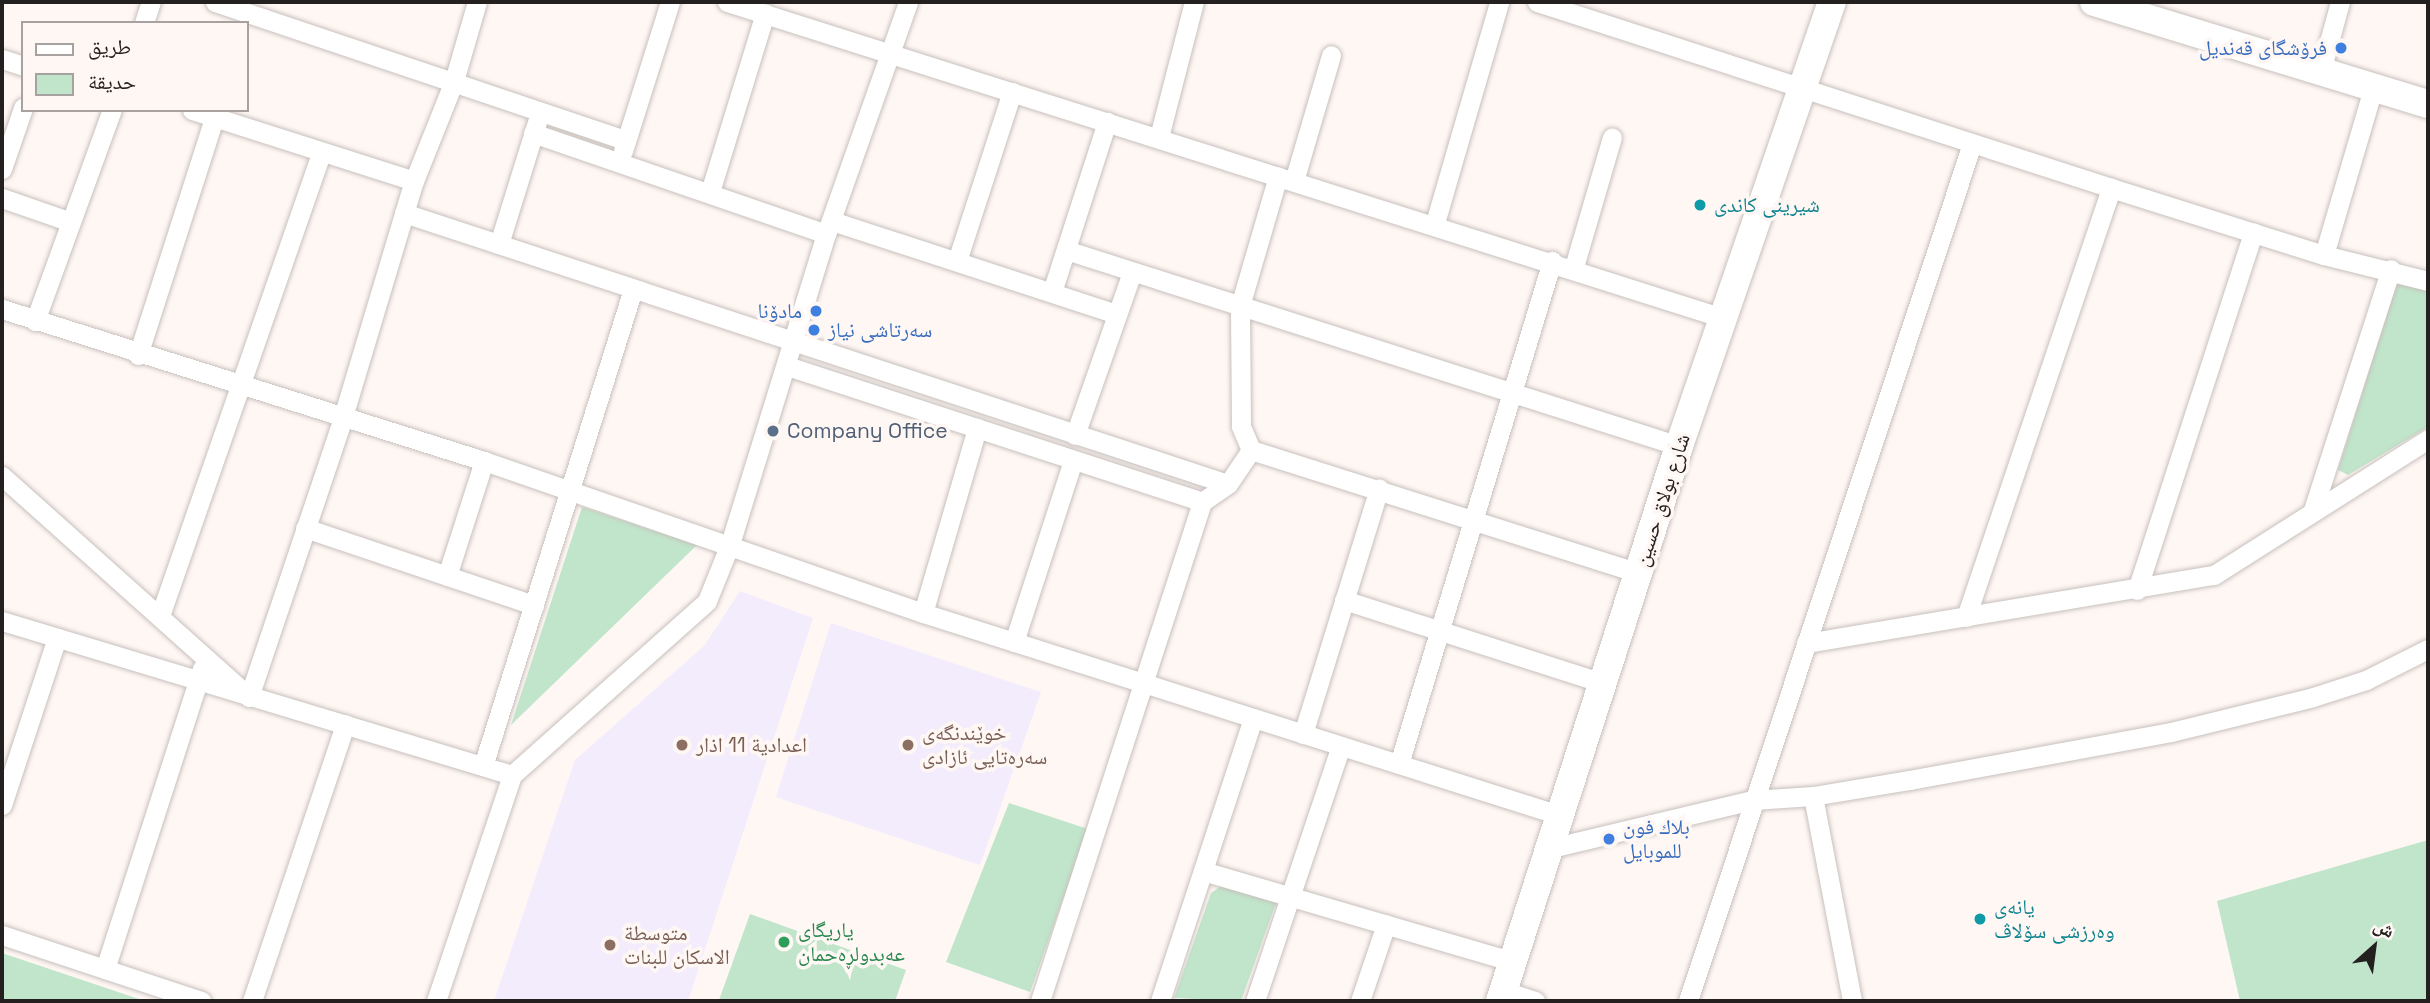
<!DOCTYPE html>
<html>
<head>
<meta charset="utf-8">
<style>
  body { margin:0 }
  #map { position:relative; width:2430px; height:1003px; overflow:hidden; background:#fff7f4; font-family:"Space Grotesk","Noto Naskh Arabic",sans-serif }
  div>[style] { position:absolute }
  .education>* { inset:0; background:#f2ecfd }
  .green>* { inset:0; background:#c1e5cb }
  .roads { filter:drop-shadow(0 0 2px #c7c0bc) drop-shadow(0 0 2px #c7c0bc) }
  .street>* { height:19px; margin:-9.5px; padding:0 9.5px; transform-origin:9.5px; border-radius:9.5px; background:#fff }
  .secondary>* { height:28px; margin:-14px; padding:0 14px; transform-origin:14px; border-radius:14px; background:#fff }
  .dots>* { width:19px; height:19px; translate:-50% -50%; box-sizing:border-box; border:4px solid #fff7f4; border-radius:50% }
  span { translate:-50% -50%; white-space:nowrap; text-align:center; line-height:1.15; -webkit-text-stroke:7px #fff7f4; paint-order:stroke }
  .shop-label { font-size:21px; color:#366cbe }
  .right { translate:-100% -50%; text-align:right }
  .left { translate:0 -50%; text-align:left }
  .culture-label { font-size:21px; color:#0d838f }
  .service-label { font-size:21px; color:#4e5e75 }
  .street-label { font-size:21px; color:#23201f }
  .education-label { font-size:21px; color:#785e54 }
  .leisure-label { font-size:21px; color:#27864d }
  .frame { position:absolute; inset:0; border:4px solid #23201f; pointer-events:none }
  .legend { position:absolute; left:21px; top:21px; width:228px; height:91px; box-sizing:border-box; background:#fff7f4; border:2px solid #a7a19f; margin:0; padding:9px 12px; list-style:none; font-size:21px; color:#23201f }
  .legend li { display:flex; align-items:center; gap:14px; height:35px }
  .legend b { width:35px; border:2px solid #a7a19f }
  .north { position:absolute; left:2339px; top:912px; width:70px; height:70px; -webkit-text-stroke:5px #fff7f4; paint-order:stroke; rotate:28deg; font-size:19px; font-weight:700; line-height:28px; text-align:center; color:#23201f }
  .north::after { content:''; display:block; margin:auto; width:24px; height:32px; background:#23201f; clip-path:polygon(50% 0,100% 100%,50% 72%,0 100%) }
</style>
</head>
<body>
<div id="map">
  <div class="education">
    <i style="clip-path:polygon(740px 591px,813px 618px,688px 1001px,494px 1001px,575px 760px,704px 646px)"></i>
    <i style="clip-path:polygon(831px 623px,1041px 692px,980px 865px,776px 797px)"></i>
  </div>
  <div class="green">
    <i style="clip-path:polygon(2397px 282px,2428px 290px,2428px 427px,2348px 475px,2338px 470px)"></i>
    <i style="clip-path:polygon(582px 507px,697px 545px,511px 725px)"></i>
    <i style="clip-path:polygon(1009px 803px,1088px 829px,1030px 992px,946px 962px)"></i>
    <i style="clip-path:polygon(2428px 840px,2428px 1001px,2240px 1001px,2217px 901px)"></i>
    <i style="clip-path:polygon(1224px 884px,1277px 900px,1241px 1001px,1174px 998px,1211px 893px)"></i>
    <i style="clip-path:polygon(750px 914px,906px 970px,895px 1001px,719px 1000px)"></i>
    <i style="clip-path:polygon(2px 953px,145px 1001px,2px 1001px)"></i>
  </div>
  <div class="roads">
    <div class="street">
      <i style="left:215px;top:2px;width:434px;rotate:18.6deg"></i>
      <i style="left:727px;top:2px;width:1045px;rotate:17.6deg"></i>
      <i style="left:1537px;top:2px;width:603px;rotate:17.95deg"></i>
      <i style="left:2111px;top:188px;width:223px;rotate:17.5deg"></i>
      <i style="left:2324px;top:255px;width:107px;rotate:14deg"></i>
      <i style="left:144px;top:23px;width:22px;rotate:-72deg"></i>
      <i style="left:2px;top:59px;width:22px;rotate:18deg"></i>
      <i style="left:2321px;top:71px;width:72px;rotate:-74.6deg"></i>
      <i style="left:192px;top:110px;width:233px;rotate:17.7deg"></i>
      <i style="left:533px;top:133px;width:310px;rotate:19deg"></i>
      <i style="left:1159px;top:137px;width:139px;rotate:-75.5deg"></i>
      <i style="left:623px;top:151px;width:156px;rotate:-72.5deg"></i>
      <i style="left:2px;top:169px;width:65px;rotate:-71deg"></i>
      <i style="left:1294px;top:181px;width:131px;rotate:-73.6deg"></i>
      <i style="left:710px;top:192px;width:187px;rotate:-72.9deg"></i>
      <i style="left:2px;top:198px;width:70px;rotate:19.2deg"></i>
      <i style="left:404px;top:213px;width:867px;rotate:18.21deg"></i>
      <i style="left:832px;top:221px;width:300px;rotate:18.1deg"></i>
      <i style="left:1435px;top:223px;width:230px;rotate:-73.8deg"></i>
      <i style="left:499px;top:244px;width:128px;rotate:-72.7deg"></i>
      <i style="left:1066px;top:250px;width:644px;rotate:17.73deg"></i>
      <i style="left:2324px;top:255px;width:174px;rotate:-73.6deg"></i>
      <i style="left:957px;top:261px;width:178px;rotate:-72deg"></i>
      <i style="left:1574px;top:267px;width:135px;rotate:-73.7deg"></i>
      <i style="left:1052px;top:292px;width:179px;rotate:-72.1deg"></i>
      <i style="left:2px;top:309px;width:505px;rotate:17.5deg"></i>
      <i style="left:484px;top:461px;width:465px;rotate:19.1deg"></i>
      <i style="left:923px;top:613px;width:670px;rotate:17.62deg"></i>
      <i style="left:35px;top:321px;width:225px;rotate:-70deg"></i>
      <i style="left:138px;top:355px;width:249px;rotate:-72.2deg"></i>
      <i style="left:787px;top:366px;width:437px;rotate:18.1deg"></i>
      <i style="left:1075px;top:435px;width:173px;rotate:-70.7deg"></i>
      <i style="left:1251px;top:450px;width:406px;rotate:17.6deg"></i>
      <i style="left:1251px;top:450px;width:26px;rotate:-113deg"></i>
      <i style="left:1241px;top:426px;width:120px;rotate:-90.5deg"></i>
      <i style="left:1240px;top:306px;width:135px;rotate:-73.7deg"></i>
      <i style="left:2px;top:476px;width:331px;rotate:41.8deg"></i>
      <i style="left:249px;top:697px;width:295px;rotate:-71.4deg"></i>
      <i style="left:343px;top:417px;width:246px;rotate:-73.3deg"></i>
      <i style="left:414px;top:181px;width:108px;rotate:-68.2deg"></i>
      <i style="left:454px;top:81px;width:82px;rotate:-73.8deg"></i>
      <i style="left:2313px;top:510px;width:253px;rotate:-72.1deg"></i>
      <i style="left:305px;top:528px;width:242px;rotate:18.6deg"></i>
      <i style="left:447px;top:576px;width:121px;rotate:-72.2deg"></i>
      <i style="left:2137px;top:590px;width:376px;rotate:-72deg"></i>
      <i style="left:1344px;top:600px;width:275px;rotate:17.8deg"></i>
      <i style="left:923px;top:613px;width:193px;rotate:-73.7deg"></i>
      <i style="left:160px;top:616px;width:489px;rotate:-70.8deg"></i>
      <i style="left:1966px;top:617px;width:453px;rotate:-71.3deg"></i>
      <i style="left:2px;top:621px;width:533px;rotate:16.8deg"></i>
      <i style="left:1014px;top:642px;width:191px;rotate:-72deg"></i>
      <i style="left:1806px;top:643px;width:414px;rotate:-9.5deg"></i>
      <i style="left:2214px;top:575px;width:254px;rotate:-32.4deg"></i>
      <i style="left:1303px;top:734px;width:257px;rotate:-72.8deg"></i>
      <i style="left:1399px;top:764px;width:526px;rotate:-73.08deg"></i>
      <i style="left:483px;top:766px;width:500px;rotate:-72.54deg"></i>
      <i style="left:1813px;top:796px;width:209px;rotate:79.2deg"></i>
      <i style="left:2px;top:805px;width:176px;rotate:-71.8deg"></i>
      <i style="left:1551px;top:848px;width:208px;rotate:-13.4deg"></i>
      <i style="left:1753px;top:800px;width:60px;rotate:-3.8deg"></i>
      <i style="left:1813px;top:796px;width:98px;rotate:-9.4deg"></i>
      <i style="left:1910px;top:780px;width:265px;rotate:-10.4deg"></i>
      <i style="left:2171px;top:732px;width:146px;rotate:-13.8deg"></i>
      <i style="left:2313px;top:697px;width:56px;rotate:-17.8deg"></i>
      <i style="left:2366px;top:680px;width:69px;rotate:-26.6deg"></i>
      <i style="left:1203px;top:871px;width:324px;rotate:16.3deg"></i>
      <i style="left:2px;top:935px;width:210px;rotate:18.3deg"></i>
      <i style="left:105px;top:969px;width:316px;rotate:-72.1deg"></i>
      <i style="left:1504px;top:991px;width:33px;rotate:18deg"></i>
      <i style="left:252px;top:1001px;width:292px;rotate:-71.4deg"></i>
      <i style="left:436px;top:1001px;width:238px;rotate:-71.4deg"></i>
      <i style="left:512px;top:775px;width:261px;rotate:-41.7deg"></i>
      <i style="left:707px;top:601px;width:61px;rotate:-68deg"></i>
      <i style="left:730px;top:544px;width:325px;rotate:-72.8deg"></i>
      <i style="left:826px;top:234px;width:246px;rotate:-70.5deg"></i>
      <i style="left:1040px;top:1001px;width:525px;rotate:-72.01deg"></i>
      <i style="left:1202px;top:502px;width:32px;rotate:-35deg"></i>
      <i style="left:1228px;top:484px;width:41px;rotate:-55.9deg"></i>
      <i style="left:1160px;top:1001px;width:298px;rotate:-71.8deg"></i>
      <i style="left:1255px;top:1001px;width:269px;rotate:-71.4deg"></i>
      <i style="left:1360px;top:1001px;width:81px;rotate:-71.3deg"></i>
      <i style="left:1688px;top:1001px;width:903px;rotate:-71.67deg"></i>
    </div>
    <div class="secondary">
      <i style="left:2094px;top:2px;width:349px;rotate:17deg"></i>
      <i style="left:1500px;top:1001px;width:583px;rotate:-72.12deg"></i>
      <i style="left:1679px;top:446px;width:470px;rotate:-71deg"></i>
    </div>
  </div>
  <div class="dots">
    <i style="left:2341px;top:48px;background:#3f7fe0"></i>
    <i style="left:1700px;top:205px;background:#0f9aa8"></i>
    <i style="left:816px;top:311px;background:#3f7fe0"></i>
    <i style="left:814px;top:330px;background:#3f7fe0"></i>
    <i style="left:773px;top:431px;background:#5c6f8a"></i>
    <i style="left:682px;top:745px;background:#8d6e63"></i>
    <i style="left:908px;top:745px;background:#8d6e63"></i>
    <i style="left:1609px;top:839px;background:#3f7fe0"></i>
    <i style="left:1980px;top:919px;background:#0f9aa8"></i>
    <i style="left:784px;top:942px;background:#2e9e5b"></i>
    <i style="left:610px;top:945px;background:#8d6e63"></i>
  </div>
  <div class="shop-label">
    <span class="right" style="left:2327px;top:48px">فرۆشگای قەندیل</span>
    <span class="right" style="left:802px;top:311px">مادۆنا</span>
    <span class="left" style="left:828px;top:330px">سەرتاشی نیاز</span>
    <span class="left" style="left:1623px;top:839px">بلاك فون<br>للموبايل</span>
  </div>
  <div class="culture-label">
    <span class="left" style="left:1714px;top:205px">شیرینی کاندی</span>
    <span class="left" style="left:1994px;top:919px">یانەی<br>وەرزشی سۆلاڤ</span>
  </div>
  <div class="service-label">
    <span class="left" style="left:787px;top:431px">Company Office</span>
  </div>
  <div class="street-label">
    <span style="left:1662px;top:500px;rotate:-72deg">شارع بولاق حسين</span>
  </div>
  <div class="education-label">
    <span class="left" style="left:922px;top:745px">خوێندنگەی<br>سەرەتایی ئازادی</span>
    <span class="left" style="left:696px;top:745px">اعدادية 11 اذار</span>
    <span class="left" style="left:624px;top:945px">متوسطة<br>الاسكان للبنات</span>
  </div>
  <div class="leisure-label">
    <span class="left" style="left:798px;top:942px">یاریگای<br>عەبدولڕەحمان</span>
  </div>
  <div class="frame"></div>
  <ul class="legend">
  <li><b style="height:9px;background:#fff"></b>طريق</li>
  <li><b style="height:19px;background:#c1e5cb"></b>حديقة</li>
  </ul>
  <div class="north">ش</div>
</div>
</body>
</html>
